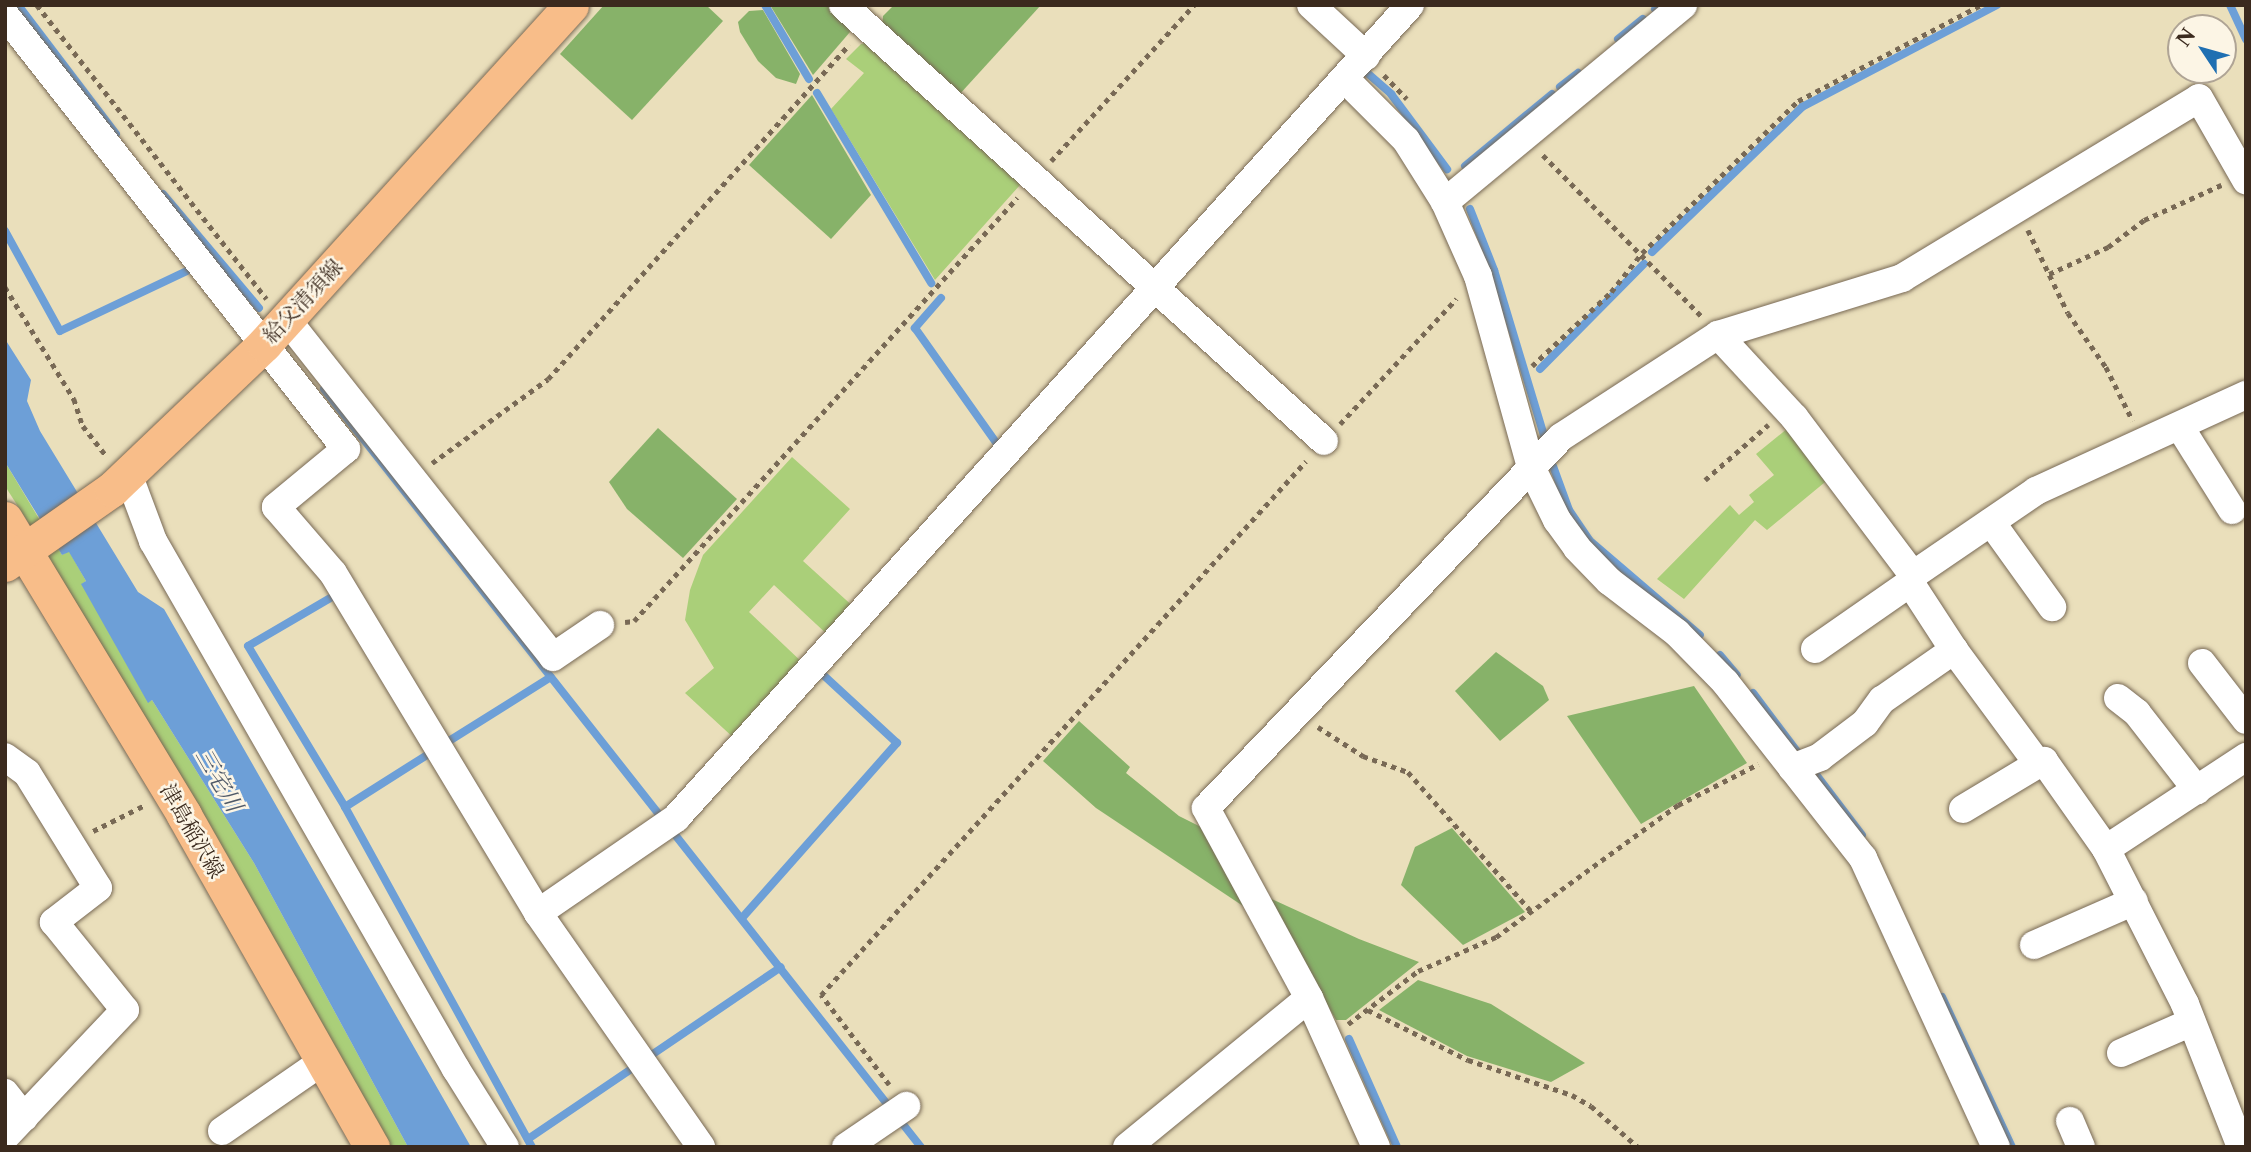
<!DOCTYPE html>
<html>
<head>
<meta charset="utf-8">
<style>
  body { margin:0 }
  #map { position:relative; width:2251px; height:1152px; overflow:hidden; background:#eadfbb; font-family:"Libre Caslon Text","Noto Serif JP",serif }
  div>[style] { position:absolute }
  .green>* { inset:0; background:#aacf79 }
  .forest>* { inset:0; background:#87b269 }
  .water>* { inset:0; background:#6d9fd7 }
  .stream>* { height:8px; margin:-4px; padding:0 4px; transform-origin:4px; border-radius:4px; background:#6d9fd7 }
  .path>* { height:4.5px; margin-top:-2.25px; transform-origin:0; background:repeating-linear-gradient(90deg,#786955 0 5px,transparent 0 10px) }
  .roads { filter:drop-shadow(0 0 2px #786955) drop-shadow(0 0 2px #786955) }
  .minor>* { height:28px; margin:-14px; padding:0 14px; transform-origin:14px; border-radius:14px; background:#fff }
  .major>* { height:35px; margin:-17.5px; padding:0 17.5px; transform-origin:17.5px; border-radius:17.5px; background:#f8bd89 }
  span { translate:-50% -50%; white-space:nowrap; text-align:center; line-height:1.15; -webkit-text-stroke:5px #fcf5e5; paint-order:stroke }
  .street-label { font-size:21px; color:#3b2a1e }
  .water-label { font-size:23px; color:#4f5968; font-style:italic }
  .frame { position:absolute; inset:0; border:7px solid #3b2a1e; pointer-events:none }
  .north { position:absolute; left:2167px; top:14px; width:70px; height:70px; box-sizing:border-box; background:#fcf5e5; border:2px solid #afa495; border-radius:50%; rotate:306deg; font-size:19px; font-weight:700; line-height:28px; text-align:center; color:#3b2a1e }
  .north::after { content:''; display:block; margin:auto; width:24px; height:32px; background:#1f6fb2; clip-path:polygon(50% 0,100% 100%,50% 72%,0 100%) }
</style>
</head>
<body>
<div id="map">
  <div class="green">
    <i style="clip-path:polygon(871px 42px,1020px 177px,1020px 185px,935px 280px,831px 109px,864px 73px,846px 59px,861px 44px)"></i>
    <i style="clip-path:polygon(1788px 428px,1830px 478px,1767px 530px,1755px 520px,1684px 599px,1657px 579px,1730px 505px,1739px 515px,1754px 502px,1749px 495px,1774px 475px,1756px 454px)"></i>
    <i style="clip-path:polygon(792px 457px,850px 509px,803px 561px,856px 609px,830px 637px,774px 585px,749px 612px,805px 665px,736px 740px,685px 693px,714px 668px,685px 620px,690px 590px,703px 555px)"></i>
    <i style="clip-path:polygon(5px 462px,41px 522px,33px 530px,5px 486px)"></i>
    <i style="clip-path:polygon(58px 548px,62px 555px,69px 551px,86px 581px,82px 584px,148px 702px,152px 700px,254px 863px,408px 1147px,384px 1147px,46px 556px)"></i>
  </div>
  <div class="forest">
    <i style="clip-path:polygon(604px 5px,706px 5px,723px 21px,632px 120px,560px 54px)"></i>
    <i style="clip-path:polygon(770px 5px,830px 5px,848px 21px,850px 32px,813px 75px)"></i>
    <i style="clip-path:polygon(894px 5px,1041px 5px,958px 96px,882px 29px,883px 16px)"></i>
    <i style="clip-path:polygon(763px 10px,800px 74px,796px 84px,776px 78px,758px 61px,740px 32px,738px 22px,749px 11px)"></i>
    <i style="clip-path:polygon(812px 95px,871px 195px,831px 239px,749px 165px)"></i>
    <i style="clip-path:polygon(658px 428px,737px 499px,683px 558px,627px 509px,609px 482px)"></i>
    <i style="clip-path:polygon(1496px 652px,1543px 686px,1549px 700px,1500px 741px,1455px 691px)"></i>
    <i style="clip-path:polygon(1694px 686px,1747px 763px,1641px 824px,1567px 716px)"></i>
    <i style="clip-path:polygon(1079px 721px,1130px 767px,1126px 773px,1179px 816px,1203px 828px,1246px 908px,1096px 808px,1043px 761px)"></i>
    <i style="clip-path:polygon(1452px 828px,1525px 912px,1463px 945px,1401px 885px,1415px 847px)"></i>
    <i style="clip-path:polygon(1265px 896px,1359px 939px,1419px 962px,1346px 1020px,1336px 1020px)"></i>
    <i style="clip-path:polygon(1418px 980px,1491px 1004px,1585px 1063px,1551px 1082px,1467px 1056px,1379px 1010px)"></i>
  </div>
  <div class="water">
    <i style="clip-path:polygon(5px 339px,31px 380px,27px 401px,40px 431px,138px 592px,164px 609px,471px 1147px,408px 1147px,254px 863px,152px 700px,148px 703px,81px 584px,86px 581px,69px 552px,62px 555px,5px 462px)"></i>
  </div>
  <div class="stream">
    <i style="left:18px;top:5px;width:162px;rotate:52.8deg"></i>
    <i style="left:765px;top:5px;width:86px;rotate:59.3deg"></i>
    <i style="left:2230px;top:5px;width:38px;rotate:65deg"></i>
    <i style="left:1655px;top:9px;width:6px;rotate:-45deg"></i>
    <i style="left:1618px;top:39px;width:32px;rotate:-39deg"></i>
    <i style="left:1365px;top:71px;width:35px;rotate:41deg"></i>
    <i style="left:1391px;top:94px;width:94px;rotate:53.3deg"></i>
    <i style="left:1560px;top:87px;width:23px;rotate:-38deg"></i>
    <i style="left:817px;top:93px;width:222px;rotate:59deg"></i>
    <i style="left:1465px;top:166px;width:113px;rotate:-39.6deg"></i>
    <i style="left:163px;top:194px;width:149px;rotate:49.9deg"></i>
    <i style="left:1470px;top:209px;width:66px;rotate:68.5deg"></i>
    <i style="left:1494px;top:270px;width:173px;rotate:73.2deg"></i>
    <i style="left:5px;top:231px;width:114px;rotate:61.2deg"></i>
    <i style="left:60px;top:331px;width:140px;rotate:-25.3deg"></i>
    <i style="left:1652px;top:252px;width:209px;rotate:-44deg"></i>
    <i style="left:1802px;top:107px;width:220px;rotate:-27.6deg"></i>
    <i style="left:941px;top:298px;width:40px;rotate:131deg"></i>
    <i style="left:915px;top:328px;width:147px;rotate:54.7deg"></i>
    <i style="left:1540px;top:369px;width:148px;rotate:-45.3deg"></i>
    <i style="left:324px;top:389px;width:965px;rotate:51.78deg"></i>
    <i style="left:1553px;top:466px;width:47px;rotate:70deg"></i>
    <i style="left:1569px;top:510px;width:36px;rotate:56deg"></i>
    <i style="left:1589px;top:540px;width:146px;rotate:40.6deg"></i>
    <i style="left:332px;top:597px;width:97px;rotate:149.7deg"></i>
    <i style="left:248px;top:646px;width:188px;rotate:58.9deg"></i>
    <i style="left:345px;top:807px;width:388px;rotate:61.2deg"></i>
    <i style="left:1720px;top:655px;width:26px;rotate:50deg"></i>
    <i style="left:1753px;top:693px;width:76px;rotate:53deg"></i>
    <i style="left:449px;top:741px;width:120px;rotate:-32.1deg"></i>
    <i style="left:1811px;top:768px;width:84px;rotate:52.7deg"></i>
    <i style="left:345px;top:807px;width:97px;rotate:-32.4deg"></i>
    <i style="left:742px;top:918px;width:234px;rotate:-48.5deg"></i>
    <i style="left:897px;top:743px;width:106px;rotate:-137.3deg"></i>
    <i style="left:819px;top:671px;width:3px;rotate:-45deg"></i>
    <i style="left:1942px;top:997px;width:166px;rotate:65deg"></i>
    <i style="left:1349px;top:1039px;width:118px;rotate:66deg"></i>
    <i style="left:650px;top:1056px;width:158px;rotate:-34.2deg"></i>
    <i style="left:528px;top:1139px;width:123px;rotate:-34.1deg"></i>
  </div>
  <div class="path">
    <i style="left:37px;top:5px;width:373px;rotate:52deg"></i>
    <i style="left:1384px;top:75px;width:33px;rotate:46deg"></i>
    <i style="left:1543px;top:155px;width:226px;rotate:45.5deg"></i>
    <i style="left:1051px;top:161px;width:212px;rotate:-47.5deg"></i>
    <i style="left:2028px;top:230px;width:92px;rotate:64.3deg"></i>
    <i style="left:2068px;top:313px;width:66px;rotate:54.9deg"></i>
    <i style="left:2106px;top:367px;width:60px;rotate:63.4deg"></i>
    <i style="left:2049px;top:274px;width:65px;rotate:-24.6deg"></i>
    <i style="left:2108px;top:247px;width:45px;rotate:-36.9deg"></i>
    <i style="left:2144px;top:220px;width:85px;rotate:-24.4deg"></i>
    <i style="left:5px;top:287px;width:132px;rotate:58.4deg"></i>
    <i style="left:74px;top:399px;width:28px;rotate:72deg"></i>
    <i style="left:83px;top:426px;width:36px;rotate:52deg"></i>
    <i style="left:1532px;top:366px;width:108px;rotate:-43.1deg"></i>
    <i style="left:1611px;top:292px;width:50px;rotate:-51.5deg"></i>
    <i style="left:1642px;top:253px;width:218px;rotate:-44.3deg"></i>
    <i style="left:1798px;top:101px;width:207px;rotate:-27.7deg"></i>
    <i style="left:1340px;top:424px;width:171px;rotate:-47.1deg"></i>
    <i style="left:432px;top:463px;width:143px;rotate:-35.9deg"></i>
    <i style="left:548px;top:379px;width:450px;rotate:-48deg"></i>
    <i style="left:1705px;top:480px;width:84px;rotate:-41.1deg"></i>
    <i style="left:625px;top:622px;width:9px;rotate:-6deg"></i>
    <i style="left:634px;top:621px;width:571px;rotate:-47.84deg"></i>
    <i style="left:1318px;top:727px;width:54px;rotate:32.8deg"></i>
    <i style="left:1363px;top:756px;width:48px;rotate:19.6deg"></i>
    <i style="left:1408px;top:772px;width:187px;rotate:48.5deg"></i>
    <i style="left:93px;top:831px;width:58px;rotate:-26.6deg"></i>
    <i style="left:1368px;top:1010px;width:112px;rotate:26.6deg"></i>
    <i style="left:1468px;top:1060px;width:110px;rotate:18.6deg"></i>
    <i style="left:1572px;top:1095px;width:22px;rotate:30deg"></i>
    <i style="left:1591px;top:1106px;width:62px;rotate:41.1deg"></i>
    <i style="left:1348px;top:1024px;width:88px;rotate:-37.1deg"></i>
    <i style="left:1418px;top:971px;width:85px;rotate:-23.6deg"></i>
    <i style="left:1496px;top:937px;width:225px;rotate:-36deg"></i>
    <i style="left:1678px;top:805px;width:90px;rotate:-27.1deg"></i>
    <i style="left:889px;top:1085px;width:113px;rotate:-127.1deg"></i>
    <i style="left:821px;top:995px;width:721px;rotate:-47.75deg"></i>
  </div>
  <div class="roads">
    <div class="minor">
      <i style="left:843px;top:5px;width:649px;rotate:42.19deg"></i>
      <i style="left:1311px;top:5px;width:75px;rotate:42.8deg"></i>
      <i style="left:5px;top:15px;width:552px;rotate:51.84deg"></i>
      <i style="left:346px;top:449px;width:91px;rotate:140.4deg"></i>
      <i style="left:276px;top:507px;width:87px;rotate:49.2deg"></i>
      <i style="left:333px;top:573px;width:397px;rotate:58.9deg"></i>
      <i style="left:538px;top:913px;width:285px;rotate:55.1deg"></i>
      <i style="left:1346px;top:80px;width:85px;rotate:45deg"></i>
      <i style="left:1406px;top:140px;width:73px;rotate:57.8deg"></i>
      <i style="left:1445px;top:202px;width:81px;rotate:66deg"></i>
      <i style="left:1478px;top:276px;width:198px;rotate:74.5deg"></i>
      <i style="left:1531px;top:467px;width:59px;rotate:63.9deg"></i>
      <i style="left:1557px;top:520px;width:34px;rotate:54deg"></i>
      <i style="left:1577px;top:548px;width:46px;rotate:45.9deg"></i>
      <i style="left:1609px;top:581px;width:86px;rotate:37.4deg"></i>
      <i style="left:1677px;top:633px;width:69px;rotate:45.6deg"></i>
      <i style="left:1725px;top:682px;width:224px;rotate:51.9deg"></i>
      <i style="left:1863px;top:858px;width:318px;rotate:65.3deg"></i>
      <i style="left:1445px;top:202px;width:309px;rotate:-39.6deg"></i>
      <i style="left:287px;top:320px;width:429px;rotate:51.7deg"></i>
      <i style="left:553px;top:657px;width:57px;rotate:-34.2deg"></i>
      <i style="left:1718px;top:335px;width:112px;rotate:47.2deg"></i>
      <i style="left:1794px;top:417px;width:198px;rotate:53deg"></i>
      <i style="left:2180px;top:427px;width:98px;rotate:57.9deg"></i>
      <i style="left:128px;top:474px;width:72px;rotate:69.5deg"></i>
      <i style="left:153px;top:541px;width:609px;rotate:60.15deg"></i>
      <i style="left:456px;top:1069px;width:92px;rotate:57.9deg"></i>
      <i style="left:1991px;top:522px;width:105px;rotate:54.3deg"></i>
      <i style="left:1815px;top:649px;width:119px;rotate:-34.8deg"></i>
      <i style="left:1954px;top:650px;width:142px;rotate:53.6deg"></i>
      <i style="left:2038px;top:764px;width:7px;rotate:-27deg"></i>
      <i style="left:2044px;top:761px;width:108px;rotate:54.8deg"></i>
      <i style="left:2202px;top:663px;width:72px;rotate:52.3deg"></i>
      <i style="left:2118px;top:698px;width:24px;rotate:38deg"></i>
      <i style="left:2137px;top:713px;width:98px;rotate:52.1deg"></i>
      <i style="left:5px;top:757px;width:27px;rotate:36deg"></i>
      <i style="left:27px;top:773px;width:135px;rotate:58.3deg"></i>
      <i style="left:98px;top:888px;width:56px;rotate:142.3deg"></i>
      <i style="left:54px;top:922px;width:113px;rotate:51.1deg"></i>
      <i style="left:125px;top:1010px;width:175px;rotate:133.4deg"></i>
      <i style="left:1792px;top:768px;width:30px;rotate:-21deg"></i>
      <i style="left:1820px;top:757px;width:56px;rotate:-37.1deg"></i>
      <i style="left:1865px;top:723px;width:29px;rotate:-54deg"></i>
      <i style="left:1882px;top:700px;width:88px;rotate:-34.8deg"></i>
      <i style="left:1954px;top:650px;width:75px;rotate:-123.1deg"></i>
      <i style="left:1913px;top:587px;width:12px;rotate:-90deg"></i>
      <i style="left:1913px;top:575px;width:149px;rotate:-34.3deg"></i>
      <i style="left:2036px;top:491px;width:231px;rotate:-24.6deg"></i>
      <i style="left:1963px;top:809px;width:87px;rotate:-31deg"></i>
      <i style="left:538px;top:913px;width:168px;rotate:-34.5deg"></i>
      <i style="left:676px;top:818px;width:1095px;rotate:-47.92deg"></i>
      <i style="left:2034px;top:945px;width:109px;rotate:-23.7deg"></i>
      <i style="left:2121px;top:1053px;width:77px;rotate:-23.6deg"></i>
      <i style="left:5px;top:1093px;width:31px;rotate:52deg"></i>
      <i style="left:2070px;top:1121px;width:28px;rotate:67deg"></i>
      <i style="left:222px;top:1131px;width:123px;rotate:-34.7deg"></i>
      <i style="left:846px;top:1147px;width:73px;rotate:-34.3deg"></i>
      <i style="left:1127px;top:1147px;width:235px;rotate:-39.3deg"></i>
      <i style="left:1376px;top:1147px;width:163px;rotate:-114.2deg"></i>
      <i style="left:1309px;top:998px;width:216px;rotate:-118.5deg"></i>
      <i style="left:1206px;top:808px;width:513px;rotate:-46.26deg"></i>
      <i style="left:1561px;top:437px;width:187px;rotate:-33deg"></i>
      <i style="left:1718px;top:335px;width:193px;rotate:-17.2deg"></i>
      <i style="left:1902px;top:278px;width:347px;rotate:-31.2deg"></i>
      <i style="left:2199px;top:98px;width:95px;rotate:60.2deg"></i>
      <i style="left:2241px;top:1147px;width:154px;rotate:-111.4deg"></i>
      <i style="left:2185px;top:1004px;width:174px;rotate:-117deg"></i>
      <i style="left:2106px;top:849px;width:168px;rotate:-33.3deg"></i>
    </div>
    <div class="major">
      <i style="left:5px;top:519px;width:346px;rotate:58.8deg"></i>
      <i style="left:184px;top:815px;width:382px;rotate:60.5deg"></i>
      <i style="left:5px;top:564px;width:131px;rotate:-35deg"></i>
      <i style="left:112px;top:489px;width:210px;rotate:-43.6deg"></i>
      <i style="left:264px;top:344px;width:457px;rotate:-47.8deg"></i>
    </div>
  </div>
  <div class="street-label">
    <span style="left:303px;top:301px;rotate:-47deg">給父清須線</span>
    <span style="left:192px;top:831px;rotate:60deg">津島稲沢線</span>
  </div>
  <div class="water-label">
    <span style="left:219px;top:780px;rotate:60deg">三宅川</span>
  </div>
  <div class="frame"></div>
  <div class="north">N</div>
</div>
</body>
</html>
